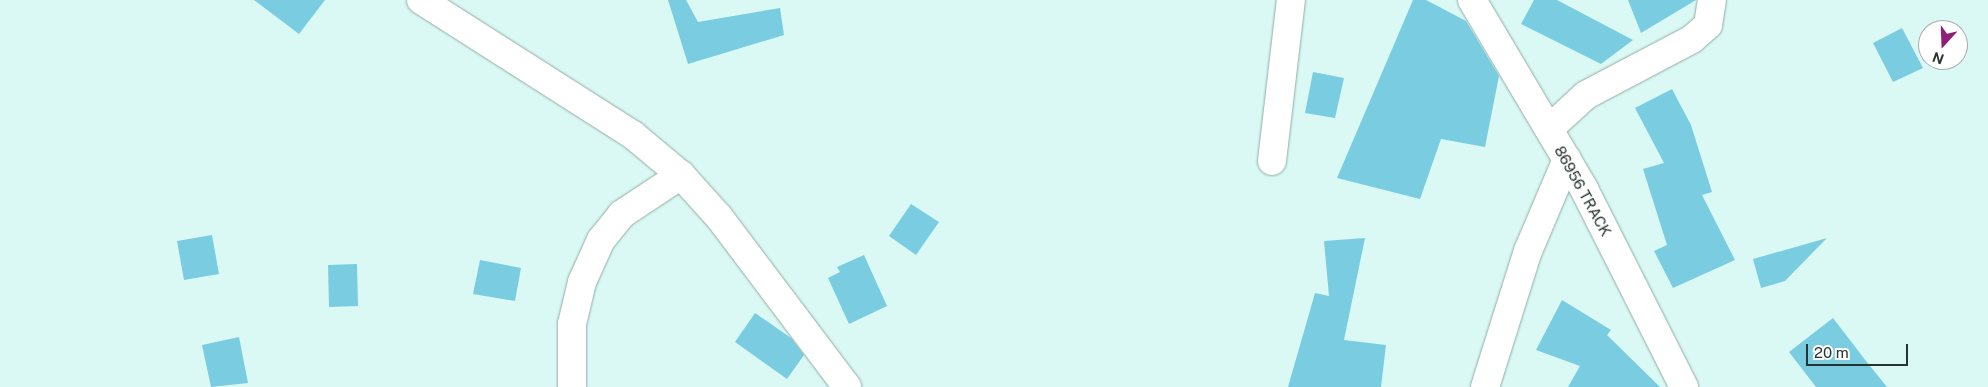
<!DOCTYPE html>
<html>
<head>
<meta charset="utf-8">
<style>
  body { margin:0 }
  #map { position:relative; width:1988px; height:387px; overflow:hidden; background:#dbf9f4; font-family:"Public Sans",sans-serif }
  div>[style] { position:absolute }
  .building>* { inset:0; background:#7acde1 }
  .roads { filter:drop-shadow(0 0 1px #90aca7) drop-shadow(0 0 1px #90aca7) }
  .minor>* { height:28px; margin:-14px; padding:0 14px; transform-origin:14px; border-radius:14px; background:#fff }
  span { translate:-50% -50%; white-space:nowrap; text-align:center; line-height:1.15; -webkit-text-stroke:4px #fff; paint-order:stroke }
  .street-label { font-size:15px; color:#273331 }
  .north { position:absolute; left:1918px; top:20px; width:50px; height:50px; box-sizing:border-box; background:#fff; border:1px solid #a9adad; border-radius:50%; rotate:200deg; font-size:14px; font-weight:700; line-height:20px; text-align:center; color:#273331 }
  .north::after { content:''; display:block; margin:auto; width:18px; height:22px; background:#921c79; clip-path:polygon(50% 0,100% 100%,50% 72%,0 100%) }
  .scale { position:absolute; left:1806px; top:344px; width:102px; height:22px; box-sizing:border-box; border:2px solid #273331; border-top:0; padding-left:6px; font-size:15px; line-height:18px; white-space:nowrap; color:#273331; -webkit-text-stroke:4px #fff; paint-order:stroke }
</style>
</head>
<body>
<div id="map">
  <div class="building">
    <i style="clip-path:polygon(254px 0,325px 0,299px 34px)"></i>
    <i style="clip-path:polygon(668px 0,686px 0,698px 22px,780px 8px,784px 35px,688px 64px)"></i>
    <i style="clip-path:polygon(1413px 0,1426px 0,1466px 21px,1499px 76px,1485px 147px,1441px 139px,1420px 199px,1337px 178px)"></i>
    <i style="clip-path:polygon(1534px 0,1557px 0,1633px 40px,1601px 64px,1521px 24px)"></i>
    <i style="clip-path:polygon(1628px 0,1696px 0,1641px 33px)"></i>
    <i style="clip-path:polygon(1902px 28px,1923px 68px,1893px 82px,1873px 43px)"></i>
    <i style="clip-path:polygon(1313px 72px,1344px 78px,1335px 118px,1305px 113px)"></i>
    <i style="clip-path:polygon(1672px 89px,1691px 125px,1712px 192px,1702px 195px,1735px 260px,1673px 288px,1654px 251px,1667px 245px,1643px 169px,1664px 163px,1635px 108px)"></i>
    <i style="clip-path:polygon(911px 204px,939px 222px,916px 255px,889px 236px)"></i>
    <i style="clip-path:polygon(212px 235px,219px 274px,184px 280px,177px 241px)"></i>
    <i style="clip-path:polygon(1365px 238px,1344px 340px,1386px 345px,1381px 387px,1288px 387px,1315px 293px,1329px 296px,1324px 241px)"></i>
    <i style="clip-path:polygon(1827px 238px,1785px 281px,1761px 288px,1753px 259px)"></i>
    <i style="clip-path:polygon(864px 255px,887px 306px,849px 324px,828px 278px,840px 272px,837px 267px)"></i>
    <i style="clip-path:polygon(480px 260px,521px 268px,515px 301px,473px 294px)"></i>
    <i style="clip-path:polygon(357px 264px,358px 306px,329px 307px,328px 265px)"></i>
    <i style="clip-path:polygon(1562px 300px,1611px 330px,1607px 335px,1660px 387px,1568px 387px,1580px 366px,1536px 350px)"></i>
    <i style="clip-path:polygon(755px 313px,791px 338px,804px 355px,787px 379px,735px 342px)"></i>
    <i style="clip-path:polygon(1833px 318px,1866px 361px,1887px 387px,1816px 387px,1789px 352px)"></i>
    <i style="clip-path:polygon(239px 337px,248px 383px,211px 387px,202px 345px)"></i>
  </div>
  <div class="roads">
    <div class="minor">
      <i style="left:421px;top:0;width:251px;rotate:32.5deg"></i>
      <i style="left:633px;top:135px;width:62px;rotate:39.8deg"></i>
      <i style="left:681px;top:175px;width:57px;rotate:47.9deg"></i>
      <i style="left:719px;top:217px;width:213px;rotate:53deg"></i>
      <i style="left:1472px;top:0;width:220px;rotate:59.3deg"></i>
      <i style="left:1584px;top:189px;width:222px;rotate:63.2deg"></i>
      <i style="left:1549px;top:129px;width:50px;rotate:-42.6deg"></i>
      <i style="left:1586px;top:95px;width:120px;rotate:-27.8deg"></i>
      <i style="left:1692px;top:39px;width:21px;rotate:-41deg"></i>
      <i style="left:1708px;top:25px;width:25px;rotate:-81deg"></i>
      <i style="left:1272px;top:161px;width:162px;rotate:-83.3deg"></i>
      <i style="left:572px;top:387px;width:63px;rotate:-90deg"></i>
      <i style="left:572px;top:324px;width:43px;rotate:-76.6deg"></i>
      <i style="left:582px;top:282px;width:46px;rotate:-65.7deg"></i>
      <i style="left:601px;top:240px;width:33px;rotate:-51deg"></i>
      <i style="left:622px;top:214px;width:71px;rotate:-33.5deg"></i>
      <i style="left:1485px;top:387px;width:143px;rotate:-72.5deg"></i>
      <i style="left:1528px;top:251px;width:100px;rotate:-67deg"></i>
    </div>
  </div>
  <div class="street-label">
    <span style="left:1583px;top:191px;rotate:61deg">86956 TRACK</span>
  </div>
  <div class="north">N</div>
  <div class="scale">20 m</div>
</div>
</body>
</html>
